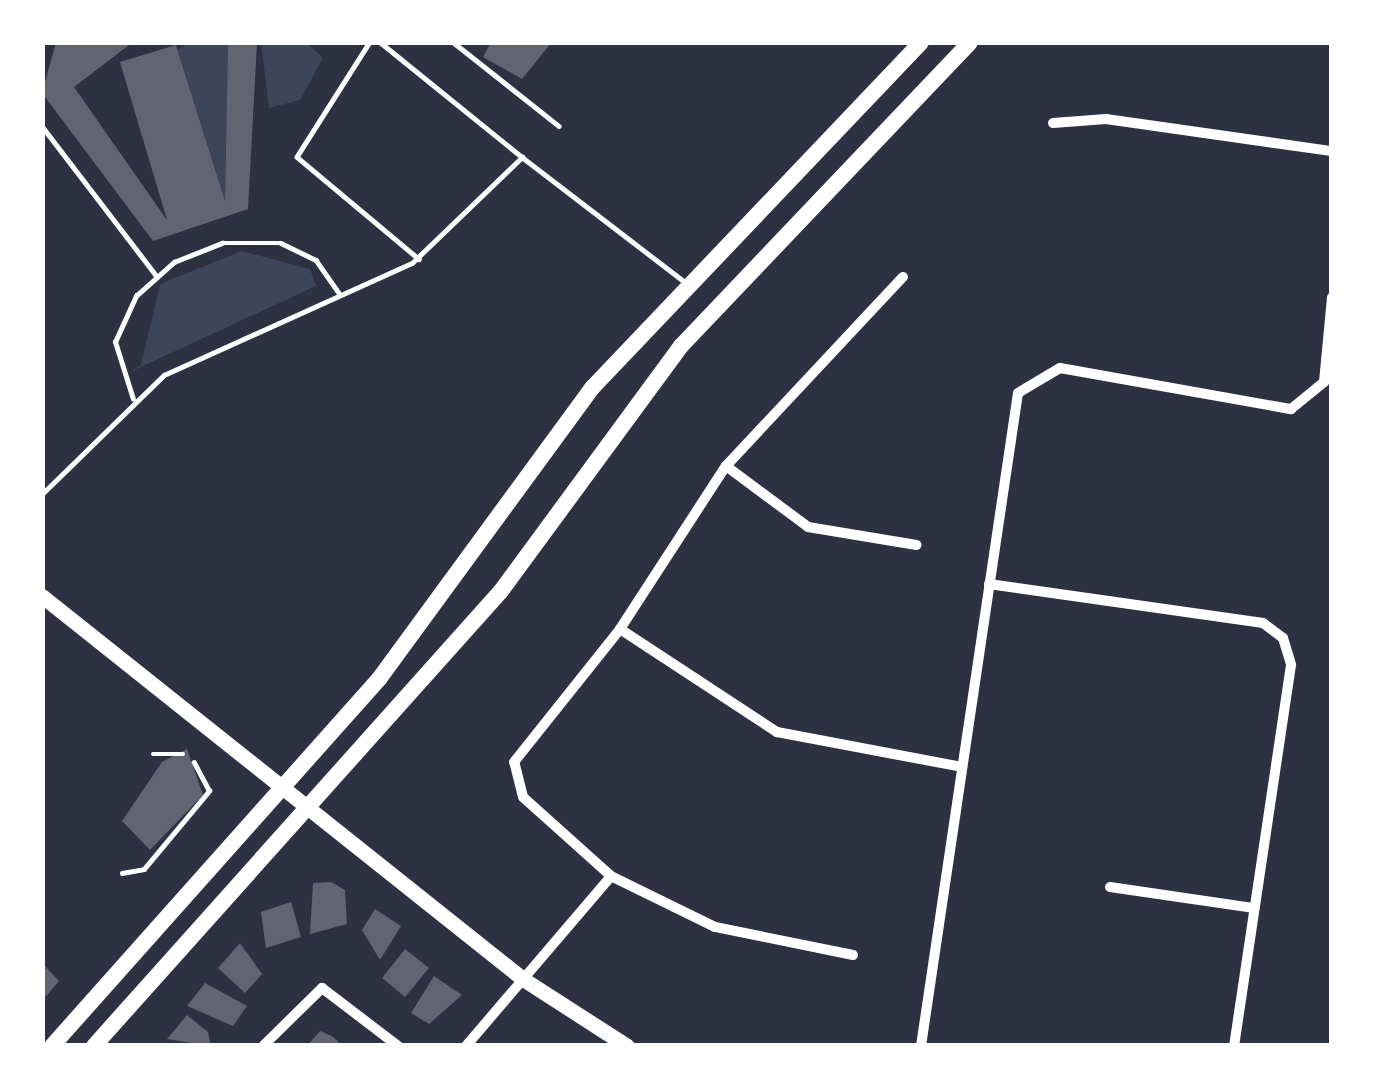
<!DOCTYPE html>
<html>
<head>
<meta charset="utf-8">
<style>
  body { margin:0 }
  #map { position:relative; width:1374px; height:1088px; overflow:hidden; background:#2d3142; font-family:"DM Sans",sans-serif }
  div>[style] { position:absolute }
  .green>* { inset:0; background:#3c4559 }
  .building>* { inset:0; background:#626471 }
  .service>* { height:4.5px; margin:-2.25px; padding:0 2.25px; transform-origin:2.25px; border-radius:2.25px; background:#fff }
  .minor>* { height:10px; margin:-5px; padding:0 5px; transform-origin:5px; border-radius:5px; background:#fff }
  .secondary>* { height:15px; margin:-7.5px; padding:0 7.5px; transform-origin:7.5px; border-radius:7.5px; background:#fff }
  .primary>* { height:16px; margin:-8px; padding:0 8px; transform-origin:8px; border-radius:8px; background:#fff }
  span { translate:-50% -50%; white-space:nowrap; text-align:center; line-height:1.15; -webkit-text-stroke:9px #fff; paint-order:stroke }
  .frame { position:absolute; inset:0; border:45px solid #fff; pointer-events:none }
</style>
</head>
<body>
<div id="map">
  <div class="green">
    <i style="clip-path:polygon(189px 42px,228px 42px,225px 201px,178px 50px)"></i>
    <i style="clip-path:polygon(261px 42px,306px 42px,323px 58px,300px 100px,269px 108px)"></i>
    <i style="clip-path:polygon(242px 251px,310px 269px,316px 286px,130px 372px,141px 365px,160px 284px)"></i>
  </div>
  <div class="building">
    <i style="clip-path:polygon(56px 42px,133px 42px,74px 87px,167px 220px,120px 62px,176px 45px,225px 201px,228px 42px,257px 42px,248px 209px,153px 241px,42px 93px)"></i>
    <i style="clip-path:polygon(491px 42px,552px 42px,522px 79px,483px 57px)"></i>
    <i style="clip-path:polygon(187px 749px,203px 795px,150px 850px,122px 821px,162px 762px)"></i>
    <i style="clip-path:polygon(331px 882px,345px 890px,347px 924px,310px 934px,313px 883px)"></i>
    <i style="clip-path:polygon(291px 902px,301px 937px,266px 948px,261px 912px)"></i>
    <i style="clip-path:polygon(375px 909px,401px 926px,380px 960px,362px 930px)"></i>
    <i style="clip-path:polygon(240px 943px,262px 974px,245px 993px,218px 968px)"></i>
    <i style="clip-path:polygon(405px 949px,429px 968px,405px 997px,382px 978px)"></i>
    <i style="clip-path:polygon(42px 963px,59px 981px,42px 1001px)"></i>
    <i style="clip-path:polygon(434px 976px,462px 995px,429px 1024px,411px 1013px)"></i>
    <i style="clip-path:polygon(205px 983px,247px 1006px,233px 1026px,187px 1006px)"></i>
    <i style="clip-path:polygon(187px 1015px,208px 1032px,211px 1046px,167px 1039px)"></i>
    <i style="clip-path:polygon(320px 1031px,332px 1036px,343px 1046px,307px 1046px)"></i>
  </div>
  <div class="service">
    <i style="left:370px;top:42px;width:136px;rotate:122.4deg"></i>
    <i style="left:297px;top:157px;width:159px;rotate:39.9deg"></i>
    <i style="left:380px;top:42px;width:183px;rotate:39deg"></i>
    <i style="left:453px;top:42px;width:135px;rotate:38.4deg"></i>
    <i style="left:42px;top:126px;width:188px;rotate:52.6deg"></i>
    <i style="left:133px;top:399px;width:60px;rotate:-107.5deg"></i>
    <i style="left:115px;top:342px;width:51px;rotate:-65.5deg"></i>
    <i style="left:136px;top:296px;width:51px;rotate:-41.8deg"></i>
    <i style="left:174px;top:262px;width:52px;rotate:-21.6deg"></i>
    <i style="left:222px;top:243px;width:59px"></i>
    <i style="left:281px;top:243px;width:39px;rotate:26deg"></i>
    <i style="left:316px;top:260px;width:40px;rotate:55.1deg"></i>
    <i style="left:42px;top:494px;width:170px;rotate:-44.3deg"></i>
    <i style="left:164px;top:375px;width:272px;rotate:-24.3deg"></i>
    <i style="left:412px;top:263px;width:153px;rotate:-43.9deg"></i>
    <i style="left:522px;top:157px;width:207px;rotate:37.5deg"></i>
    <i style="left:153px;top:754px;width:30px"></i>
    <i style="left:122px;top:873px;width:22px;rotate:-10deg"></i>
    <i style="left:144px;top:869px;width:102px;rotate:-50.2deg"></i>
    <i style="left:209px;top:791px;width:32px;rotate:-118deg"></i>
  </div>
  <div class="minor">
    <i style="left:1053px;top:123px;width:53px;rotate:-4.3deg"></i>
    <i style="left:1106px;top:119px;width:228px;rotate:8.1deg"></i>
    <i style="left:726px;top:466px;width:102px;rotate:36.6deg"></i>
    <i style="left:808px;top:527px;width:110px;rotate:9.4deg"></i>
    <i style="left:989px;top:584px;width:277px;rotate:8.1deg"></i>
    <i style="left:1263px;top:623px;width:25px;rotate:37deg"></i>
    <i style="left:1283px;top:638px;width:28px;rotate:73deg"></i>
    <i style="left:1291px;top:665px;width:385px;rotate:98.5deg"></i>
    <i style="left:620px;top:629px;width:188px;rotate:33.3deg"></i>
    <i style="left:777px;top:732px;width:188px;rotate:10.7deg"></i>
    <i style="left:1110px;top:887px;width:146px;rotate:8.3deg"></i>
    <i style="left:853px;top:955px;width:141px;rotate:-168.5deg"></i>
    <i style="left:715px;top:927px;width:116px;rotate:-153.9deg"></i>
    <i style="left:611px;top:876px;width:118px;rotate:-138.1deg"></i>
    <i style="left:523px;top:797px;width:36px;rotate:-104deg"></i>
    <i style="left:514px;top:762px;width:170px;rotate:-51.4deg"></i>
    <i style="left:620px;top:629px;width:194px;rotate:-57deg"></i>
    <i style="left:726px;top:466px;width:259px;rotate:-46.9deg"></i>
    <i style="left:263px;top:1046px;width:83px;rotate:-44.5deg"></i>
    <i style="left:322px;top:988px;width:96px;rotate:37.3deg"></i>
    <i style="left:466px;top:1046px;width:223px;rotate:-49.5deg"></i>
    <i style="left:921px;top:1046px;width:660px;rotate:-81.55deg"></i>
    <i style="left:1018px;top:393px;width:49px;rotate:-30.8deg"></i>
    <i style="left:1060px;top:368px;width:235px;rotate:10.1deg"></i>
    <i style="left:1291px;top:409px;width:43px;rotate:-39.3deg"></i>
    <i style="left:1324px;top:382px;width:85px;rotate:-84.6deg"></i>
  </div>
  <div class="secondary">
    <i style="left:42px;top:596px;width:615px;rotate:38.53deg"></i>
    <i style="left:523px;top:979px;width:124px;rotate:32.8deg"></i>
  </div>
  <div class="primary">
    <i style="left:52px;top:1046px;width:492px;rotate:-48.3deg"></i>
    <i style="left:379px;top:679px;width:361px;rotate:-53.8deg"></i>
    <i style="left:592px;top:388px;width:477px;rotate:-46.4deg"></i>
    <i style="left:94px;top:1046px;width:610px;rotate:-48.19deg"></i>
    <i style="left:501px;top:591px;width:304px;rotate:-53.7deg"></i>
    <i style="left:681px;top:346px;width:419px;rotate:-46.4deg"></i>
  </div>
  <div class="frame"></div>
</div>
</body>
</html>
